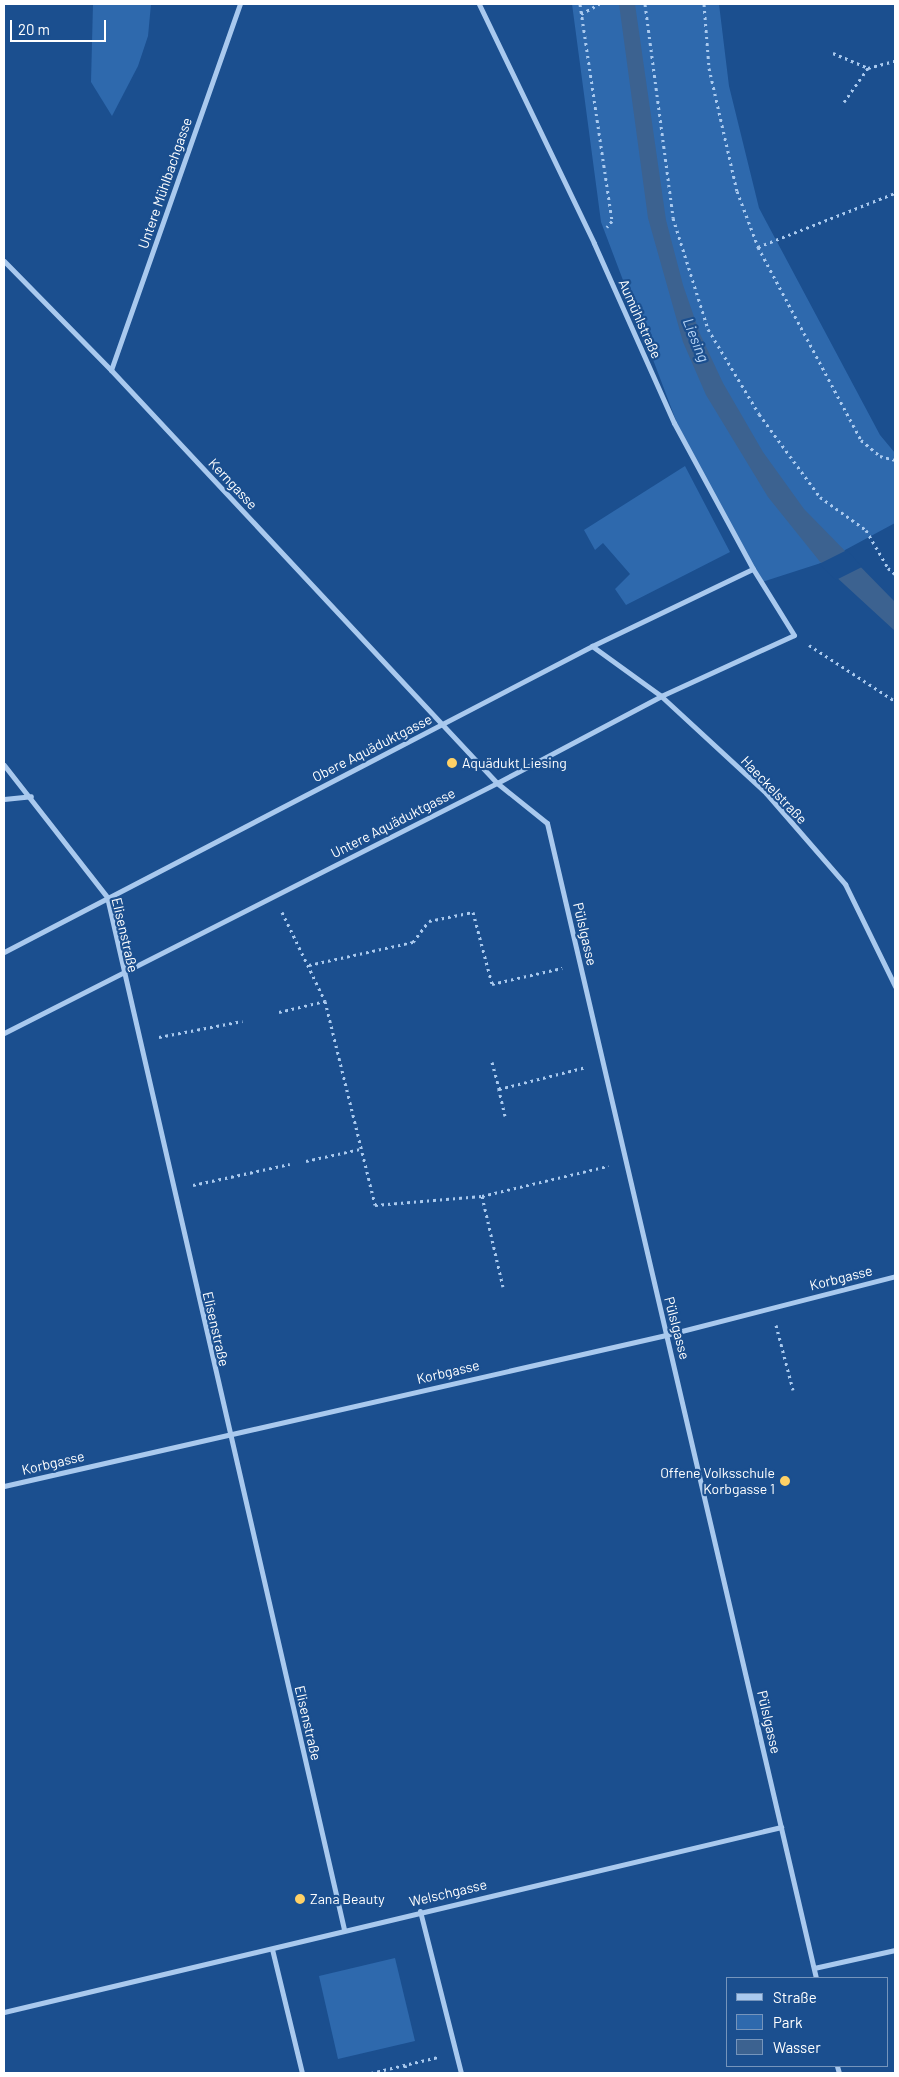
<!DOCTYPE html>
<html>
<head>
<meta charset="utf-8">
<style>
  body { margin:0 }
  #map { position:relative; width:899px; height:2077px; overflow:hidden; background:#1b4f8f; font-family:Barlow,sans-serif }
  div>[style] { position:absolute }
  .green>* { inset:0; background:#2e69ad }
  .water>* { inset:0; background:#3c6290 }
  .pier>* { inset:0; background:#1b4f8f }
  .path>* { height:3px; margin-top:-1.5px; transform-origin:0; background:repeating-linear-gradient(90deg,#a9c9ee 0 2.5px,transparent 0 6.5px) }
  .minor>* { height:5px; margin:-2.5px; padding:0 2.5px; transform-origin:2.5px; border-radius:2.5px; background:#a9c9ee }
  .dots>* { width:14px; height:14px; translate:-50% -50%; box-sizing:border-box; border:2px solid #1b4f8f; border-radius:50% }
  span { translate:-50% -50%; white-space:nowrap; text-align:center; line-height:1.15; -webkit-text-stroke:4.5px #1b4f8f; paint-order:stroke }
  .street-label { font-size:14px; color:#fff }
  .poi-label { font-size:14px; color:#fff }
  .left { translate:0 -50%; text-align:left }
  .right { translate:-100% -50%; text-align:right }
  .water-label { font-size:15px; color:#b5d3f5; font-style:italic }
  .frame { position:absolute; inset:0; border:5px solid #fff; pointer-events:none }
  .legend { position:absolute; left:726px; top:1977px; width:162px; height:90px; box-sizing:border-box; background:#1b4f8f; border:1px solid #7695bc; margin:0; padding:6px 9px; list-style:none; font-size:15px; color:#fff }
  .legend li { display:flex; align-items:center; gap:10px; height:25px }
  .legend b { width:25px; border:1px solid #7695bc }
  .scale { position:absolute; left:10px; top:20px; width:96px; height:22px; box-sizing:border-box; border:2px solid #fff; border-top:0; padding-left:6px; font-size:15px; line-height:18px; white-space:nowrap; color:#fff; -webkit-text-stroke:4px #1b4f8f; paint-order:stroke }
</style>
</head>
<body>
<div id="map">
  <div class="green">
    <i style="clip-path:polygon(93px 4px,151px 4px,148px 36px,138px 66px,112px 116px,91px 82px)"></i>
    <i style="clip-path:polygon(572px 4px,719px 4px,729px 86px,759px 208px,880px 435px,895px 453px,895px 523px,821px 563px,762px 582px,683px 439px,601px 222px)"></i>
    <i style="clip-path:polygon(685px 466px,730px 552px,626px 605px,615px 589px,630px 574px,603px 543px,595px 550px,584px 530px)"></i>
    <i style="clip-path:polygon(395px 1958px,415px 2041px,338px 2059px,319px 1976px)"></i>
  </div>
  <div class="water">
    <i style="clip-path:polygon(619px 4px,635px 4px,666px 220px,683px 285px,700px 334px,723px 383px,763px 452px,804px 509px,895px 602px,895px 631px,821px 563px,768px 497px,706px 395px,683px 342px,648px 218px)"></i>
  </div>
  <div class="pier">
    <i style="clip-path:polygon(847px 550px,862px 567px,836px 580px,819px 564px)"></i>
  </div>
  <div class="path">
    <i style="left:580px;top:4px;width:219px;rotate:81.6deg"></i>
    <i style="left:612px;top:221px;width:8px;rotate:130deg"></i>
    <i style="left:645px;top:4px;width:216px;rotate:82.5deg"></i>
    <i style="left:673px;top:218px;width:116px;rotate:72.5deg"></i>
    <i style="left:708px;top:329px;width:99px;rotate:59deg"></i>
    <i style="left:759px;top:414px;width:103px;rotate:53.7deg"></i>
    <i style="left:820px;top:497px;width:57px;rotate:35.7deg"></i>
    <i style="left:866px;top:530px;width:44px;rotate:59.9deg"></i>
    <i style="left:888px;top:568px;width:9px;rotate:41deg"></i>
    <i style="left:704px;top:4px;width:64px;rotate:85.5deg"></i>
    <i style="left:709px;top:68px;width:126px;rotate:77.2deg"></i>
    <i style="left:737px;top:191px;width:60px;rotate:69.4deg"></i>
    <i style="left:758px;top:247px;width:219px;rotate:61.9deg"></i>
    <i style="left:861px;top:440px;width:25px;rotate:40deg"></i>
    <i style="left:880px;top:456px;width:16px;rotate:15deg"></i>
    <i style="left:581px;top:14px;width:21px;rotate:-29deg"></i>
    <i style="left:833px;top:53px;width:38px;rotate:23deg"></i>
    <i style="left:844px;top:102px;width:42px;rotate:-54.8deg"></i>
    <i style="left:868px;top:68px;width:28px;rotate:-15deg"></i>
    <i style="left:758px;top:247px;width:147px;rotate:-21.5deg"></i>
    <i style="left:809px;top:645px;width:103px;rotate:33.1deg"></i>
    <i style="left:282px;top:912px;width:99px;rotate:64.2deg"></i>
    <i style="left:325px;top:1001px;width:210px;rotate:76.2deg"></i>
    <i style="left:375px;top:1205px;width:107px;rotate:-4.8deg"></i>
    <i style="left:482px;top:1196px;width:130px;rotate:-13.4deg"></i>
    <i style="left:309px;top:965px;width:107px;rotate:-12.5deg"></i>
    <i style="left:413px;top:942px;width:26px;rotate:-53deg"></i>
    <i style="left:429px;top:921px;width:45px;rotate:-11.6deg"></i>
    <i style="left:473px;top:912px;width:74px;rotate:75.2deg"></i>
    <i style="left:492px;top:984px;width:72px;rotate:-12.9deg"></i>
    <i style="left:279px;top:1012px;width:47px;rotate:-13.4deg"></i>
    <i style="left:159px;top:1037px;width:85px;rotate:-10.9deg"></i>
    <i style="left:492px;top:1062px;width:28px;rotate:75deg"></i>
    <i style="left:505px;top:1116px;width:28px;rotate:-103deg"></i>
    <i style="left:499px;top:1089px;width:90px;rotate:-14.2deg"></i>
    <i style="left:306px;top:1161px;width:55px;rotate:-12.5deg"></i>
    <i style="left:193px;top:1185px;width:99px;rotate:-12.2deg"></i>
    <i style="left:482px;top:1196px;width:93px;rotate:77deg"></i>
    <i style="left:776px;top:1325px;width:67px;rotate:75.3deg"></i>
    <i style="left:405px;top:2065px;width:8px;rotate:76deg"></i>
    <i style="left:371px;top:2073px;width:69px;rotate:-13.4deg"></i>
  </div>
  <div class="minor">
    <i style="left:4px;top:261px;width:153px;rotate:45.5deg"></i>
    <i style="left:111px;top:370px;width:565px;rotate:46.94deg"></i>
    <i style="left:497px;top:783px;width:64px;rotate:38.7deg"></i>
    <i style="left:547px;top:823px;width:1186px;rotate:76.89deg"></i>
    <i style="left:111px;top:370px;width:388px;rotate:-70.6deg"></i>
    <i style="left:592px;top:646px;width:85px;rotate:35.9deg"></i>
    <i style="left:661px;top:696px;width:143px;rotate:42.7deg"></i>
    <i style="left:766px;top:793px;width:121px;rotate:49deg"></i>
    <i style="left:845px;top:884px;width:114px;rotate:63.9deg"></i>
    <i style="left:4px;top:765px;width:167px;rotate:52deg"></i>
    <i style="left:107px;top:897px;width:1059px;rotate:77.07deg"></i>
    <i style="left:4px;top:799px;width:27px;rotate:-6deg"></i>
    <i style="left:4px;top:952px;width:663px;rotate:-27.49deg"></i>
    <i style="left:592px;top:646px;width:178px;rotate:-25.6deg"></i>
    <i style="left:4px;top:1033px;width:553px;rotate:-26.89deg"></i>
    <i style="left:497px;top:783px;width:186px;rotate:-27.9deg"></i>
    <i style="left:661px;top:696px;width:146px;rotate:-24.6deg"></i>
    <i style="left:794px;top:635px;width:78px;rotate:-121.8deg"></i>
    <i style="left:753px;top:569px;width:166px;rotate:-118.4deg"></i>
    <i style="left:674px;top:423px;width:197px;rotate:-114deg"></i>
    <i style="left:594px;top:243px;width:265px;rotate:-115.7deg"></i>
    <i style="left:4px;top:1486px;width:679px;rotate:-12.85deg"></i>
    <i style="left:666px;top:1335px;width:236px;rotate:-14.4deg"></i>
    <i style="left:420px;top:1911px;width:167px;rotate:75.8deg"></i>
    <i style="left:272px;top:1949px;width:128px;rotate:76.4deg"></i>
    <i style="left:814px;top:1968px;width:83px;rotate:-12.5deg"></i>
    <i style="left:4px;top:2012px;width:799px;rotate:-13.39deg"></i>
    <i style="left:837px;top:2066px;width:7px;rotate:74deg"></i>
  </div>
  <div class="dots">
    <i style="left:452px;top:763px;background:#ffd166"></i>
    <i style="left:785px;top:1481px;background:#ffd166"></i>
    <i style="left:300px;top:1899px;background:#ffd166"></i>
  </div>
  <div class="street-label">
    <span style="left:165px;top:183px;rotate:-71deg">Untere Mühlbachgasse</span>
    <span style="left:640px;top:319px;rotate:66deg">Aumühlstraße</span>
    <span style="left:233px;top:484px;rotate:47deg">Kerngasse</span>
    <span style="left:372px;top:748px;rotate:-27deg">Obere Aquäduktgasse</span>
    <span style="left:774px;top:790px;rotate:46deg">Haeckelstraße</span>
    <span style="left:393px;top:823px;rotate:-27deg">Untere Aquäduktgasse</span>
    <span style="left:585px;top:934px;rotate:77deg">Pülslgasse</span>
    <span style="left:125px;top:935px;rotate:77deg">Elisenstraße</span>
    <span style="left:841px;top:1278px;rotate:-14deg">Korbgasse</span>
    <span style="left:677px;top:1328px;rotate:75deg">Pülslgasse</span>
    <span style="left:216px;top:1329px;rotate:77deg">Elisenstraße</span>
    <span style="left:448px;top:1372px;rotate:-13deg">Korbgasse</span>
    <span style="left:53px;top:1463px;rotate:-13deg">Korbgasse</span>
    <span style="left:769px;top:1722px;rotate:77deg">Pülslgasse</span>
    <span style="left:308px;top:1723px;rotate:77deg">Elisenstraße</span>
    <span style="left:448px;top:1893px;rotate:-13deg">Welschgasse</span>
  </div>
  <div class="poi-label">
    <span class="left" style="left:462px;top:763px">Aquädukt Liesing</span>
    <span class="right" style="left:775px;top:1481px">Offene Volksschule<br>Korbgasse 1</span>
    <span class="left" style="left:310px;top:1899px">Zana Beauty</span>
  </div>
  <div class="water-label">
    <span style="left:696px;top:340px;rotate:68deg">Liesing</span>
  </div>
  <div class="frame"></div>
  <ul class="legend">
  <li><b style="height:6px;background:#a9c9ee"></b>Straße</li>
  <li><b style="height:14px;background:#2e69ad"></b>Park</li>
  <li><b style="height:14px;background:#3c6290"></b>Wasser</li>
  </ul>
  <div class="scale">20 m</div>
</div>
</body>
</html>
